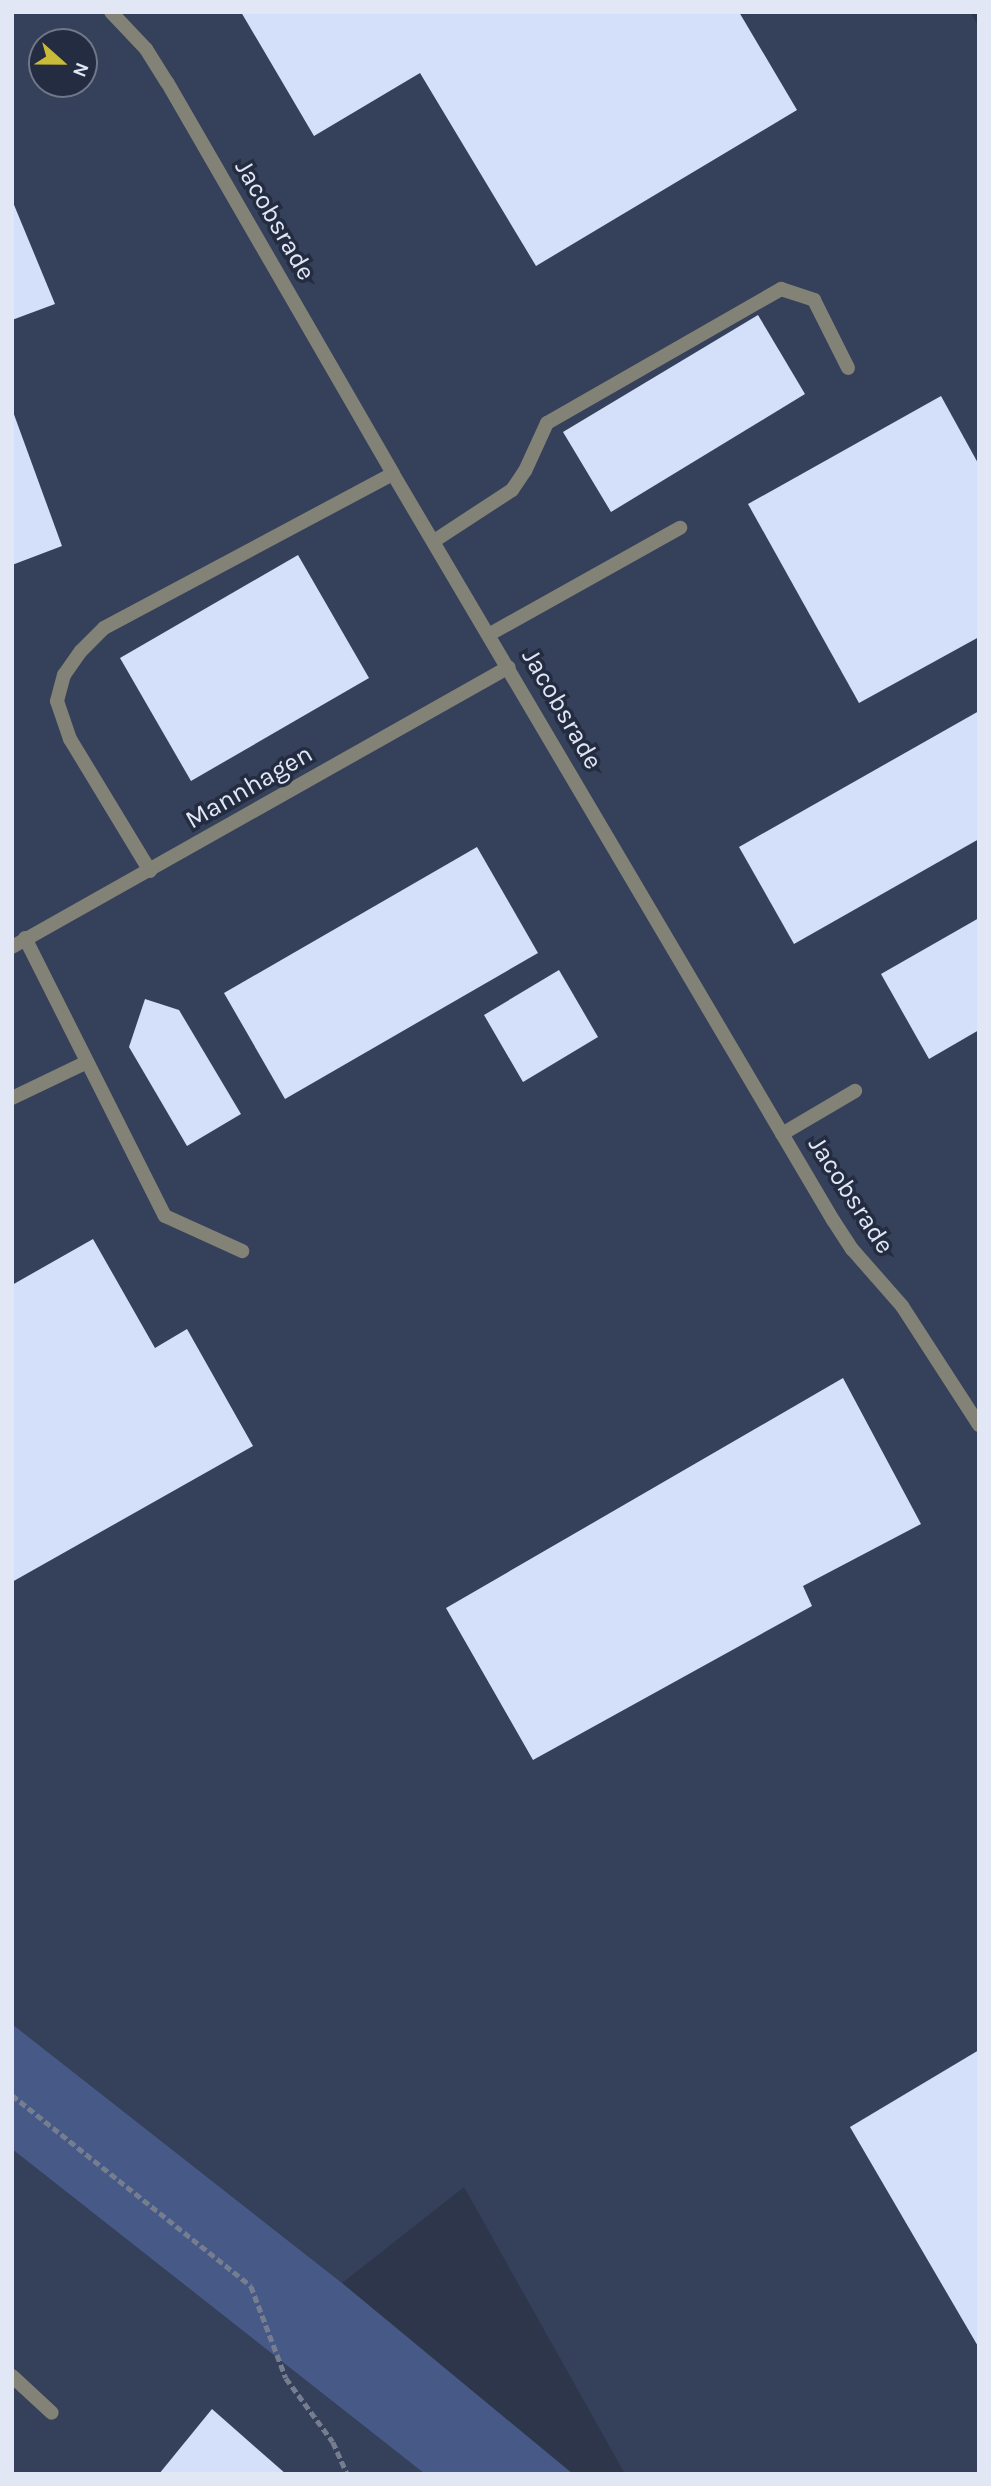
<!DOCTYPE html>
<html>
<head>
<meta charset="utf-8">
<style>
  body { margin:0 }
  #map { position:relative; width:991px; height:2486px; overflow:hidden; background:#2d364b; font-family:Karla,sans-serif }
  div>[style] { position:absolute }
  .built>* { inset:0; background:#35405b }
  .green>* { inset:0; background:#475986 }
  .building>* { inset:0; background:#d4dff9 }
  .path>* { height:4.5px; margin-top:-2.25px; transform-origin:0; background:repeating-linear-gradient(90deg,#757d8f 0 7px,transparent 0 10.5px) }
  .service>* { height:14px; margin:-7px; padding:0 7px; transform-origin:7px; border-radius:7px; background:#838276 }
  .minor>* { height:14px; margin:-7px; padding:0 7px; transform-origin:7px; border-radius:7px; background:#838276 }
  span { translate:-50% -50%; white-space:nowrap; text-align:center; line-height:1.15; -webkit-text-stroke:7px #232c40; paint-order:stroke }
  .street-label { font-size:26px; color:#e1e7f5 }
  .frame { position:absolute; inset:0; border:14px solid #e1e7f5; pointer-events:none }
  .north { position:absolute; left:28px; top:28px; width:70px; height:70px; box-sizing:border-box; background:#232c40; border:2px solid #6f7788; border-radius:50%; rotate:111deg; font-size:19px; font-weight:700; line-height:28px; text-align:center; color:#e1e7f5 }
  .north::after { content:''; display:block; margin:auto; width:24px; height:32px; background:#c9bb3a; clip-path:polygon(50% 0,100% 100%,50% 72%,0 100%) }
</style>
</head>
<body>
<div id="map">
  <div class="built">
    <i style="clip-path:polygon(evenodd,12px 12px,970px 12px,979px 27px,979px 2474px,625px 2474px,464px 2187px,342px 2283px,12px 2024px,12px 12px,42px 42px,84px 42px,84px 84px,42px 84px,42px 42px)"></i>
    <i style="clip-path:polygon(12px 2149px,425px 2474px,12px 2474px)"></i>
  </div>
  <div class="green">
    <i style="clip-path:polygon(12px 2024px,342px 2283px,573px 2474px,425px 2474px,12px 2149px)"></i>
  </div>
  <div class="building">
    <i style="clip-path:polygon(241px 12px,739px 12px,797px 110px,536px 266px,420px 73px,314px 136px)"></i>
    <i style="clip-path:polygon(12px 200px,55px 304px,12px 320px)"></i>
    <i style="clip-path:polygon(758px 315px,805px 394px,611px 512px,563px 432px)"></i>
    <i style="clip-path:polygon(941px 396px,979px 465px,979px 637px,859px 703px,748px 504px)"></i>
    <i style="clip-path:polygon(12px 409px,62px 546px,12px 565px)"></i>
    <i style="clip-path:polygon(298px 555px,369px 678px,191px 781px,120px 658px)"></i>
    <i style="clip-path:polygon(979px 711px,979px 839px,794px 944px,739px 847px)"></i>
    <i style="clip-path:polygon(477px 847px,538px 953px,285px 1099px,224px 993px)"></i>
    <i style="clip-path:polygon(979px 918px,979px 1030px,929px 1059px,881px 974px)"></i>
    <i style="clip-path:polygon(559px 970px,598px 1037px,523px 1082px,484px 1015px)"></i>
    <i style="clip-path:polygon(145px 999px,179px 1010px,241px 1114px,187px 1146px,129px 1047px)"></i>
    <i style="clip-path:polygon(93px 1239px,155px 1348px,187px 1329px,253px 1446px,12px 1582px,12px 1285px)"></i>
    <i style="clip-path:polygon(843px 1378px,921px 1524px,803px 1586px,812px 1606px,533px 1760px,446px 1608px)"></i>
    <i style="clip-path:polygon(979px 2050px,979px 2348px,850px 2127px)"></i>
    <i style="clip-path:polygon(212px 2409px,286px 2474px,159px 2474px)"></i>
  </div>
  <div class="path">
    <i style="left:12px;top:2095px;width:306px;rotate:38.6deg"></i>
    <i style="left:251px;top:2286px;width:98px;rotate:69.2deg"></i>
    <i style="left:286px;top:2378px;width:79px;rotate:53.7deg"></i>
    <i style="left:333px;top:2442px;width:35px;rotate:66deg"></i>
  </div>
  <div class="service">
    <i style="left:434px;top:541px;width:93px;rotate:-33.2deg"></i>
    <i style="left:512px;top:490px;width:23px;rotate:-56deg"></i>
    <i style="left:525px;top:471px;width:53px;rotate:-65.4deg"></i>
    <i style="left:547px;top:423px;width:270px;rotate:-29.8deg"></i>
    <i style="left:781px;top:289px;width:35px;rotate:18deg"></i>
    <i style="left:814px;top:300px;width:76px;rotate:63.4deg"></i>
    <i style="left:490px;top:634px;width:218px;rotate:-29.2deg"></i>
    <i style="left:150px;top:871px;width:154px;rotate:-121.2deg"></i>
    <i style="left:70px;top:739px;width:40px;rotate:-108.9deg"></i>
    <i style="left:57px;top:701px;width:27px;rotate:-75deg"></i>
    <i style="left:64px;top:675px;width:29px;rotate:-55deg"></i>
    <i style="left:81px;top:651px;width:33px;rotate:-45deg"></i>
    <i style="left:104px;top:628px;width:327px;rotate:-28.1deg"></i>
    <i style="left:25px;top:938px;width:311px;rotate:63.3deg"></i>
    <i style="left:165px;top:1216px;width:85px;rotate:24.4deg"></i>
    <i style="left:12px;top:1098px;width:83px;rotate:-25.6deg"></i>
    <i style="left:782px;top:1134px;width:85px;rotate:-30.5deg"></i>
    <i style="left:12px;top:2376px;width:54px;rotate:42.8deg"></i>
  </div>
  <div class="minor">
    <i style="left:111px;top:12px;width:51px;rotate:46.6deg"></i>
    <i style="left:146px;top:49px;width:39px;rotate:58deg"></i>
    <i style="left:167px;top:82px;width:452px;rotate:60deg"></i>
    <i style="left:393px;top:474px;width:866px;rotate:59.47deg"></i>
    <i style="left:833px;top:1220px;width:35px;rotate:57deg"></i>
    <i style="left:852px;top:1249px;width:76px;rotate:48.7deg"></i>
    <i style="left:902px;top:1306px;width:142px;rotate:57.1deg"></i>
    <i style="left:12px;top:947px;width:570px;rotate:-29.4deg"></i>
  </div>
  <div class="street-label">
    <span style="left:275px;top:220px;rotate:60deg">Jacobsrade</span>
    <span style="left:562px;top:709px;rotate:60deg">Jacobsrade</span>
    <span style="left:249px;top:787px;rotate:-30deg">Mannhagen</span>
    <span style="left:851px;top:1195px;rotate:57deg">Jacobsrade</span>
  </div>
  <div class="frame"></div>
  <div class="north">N</div>
</div>
</body>
</html>
